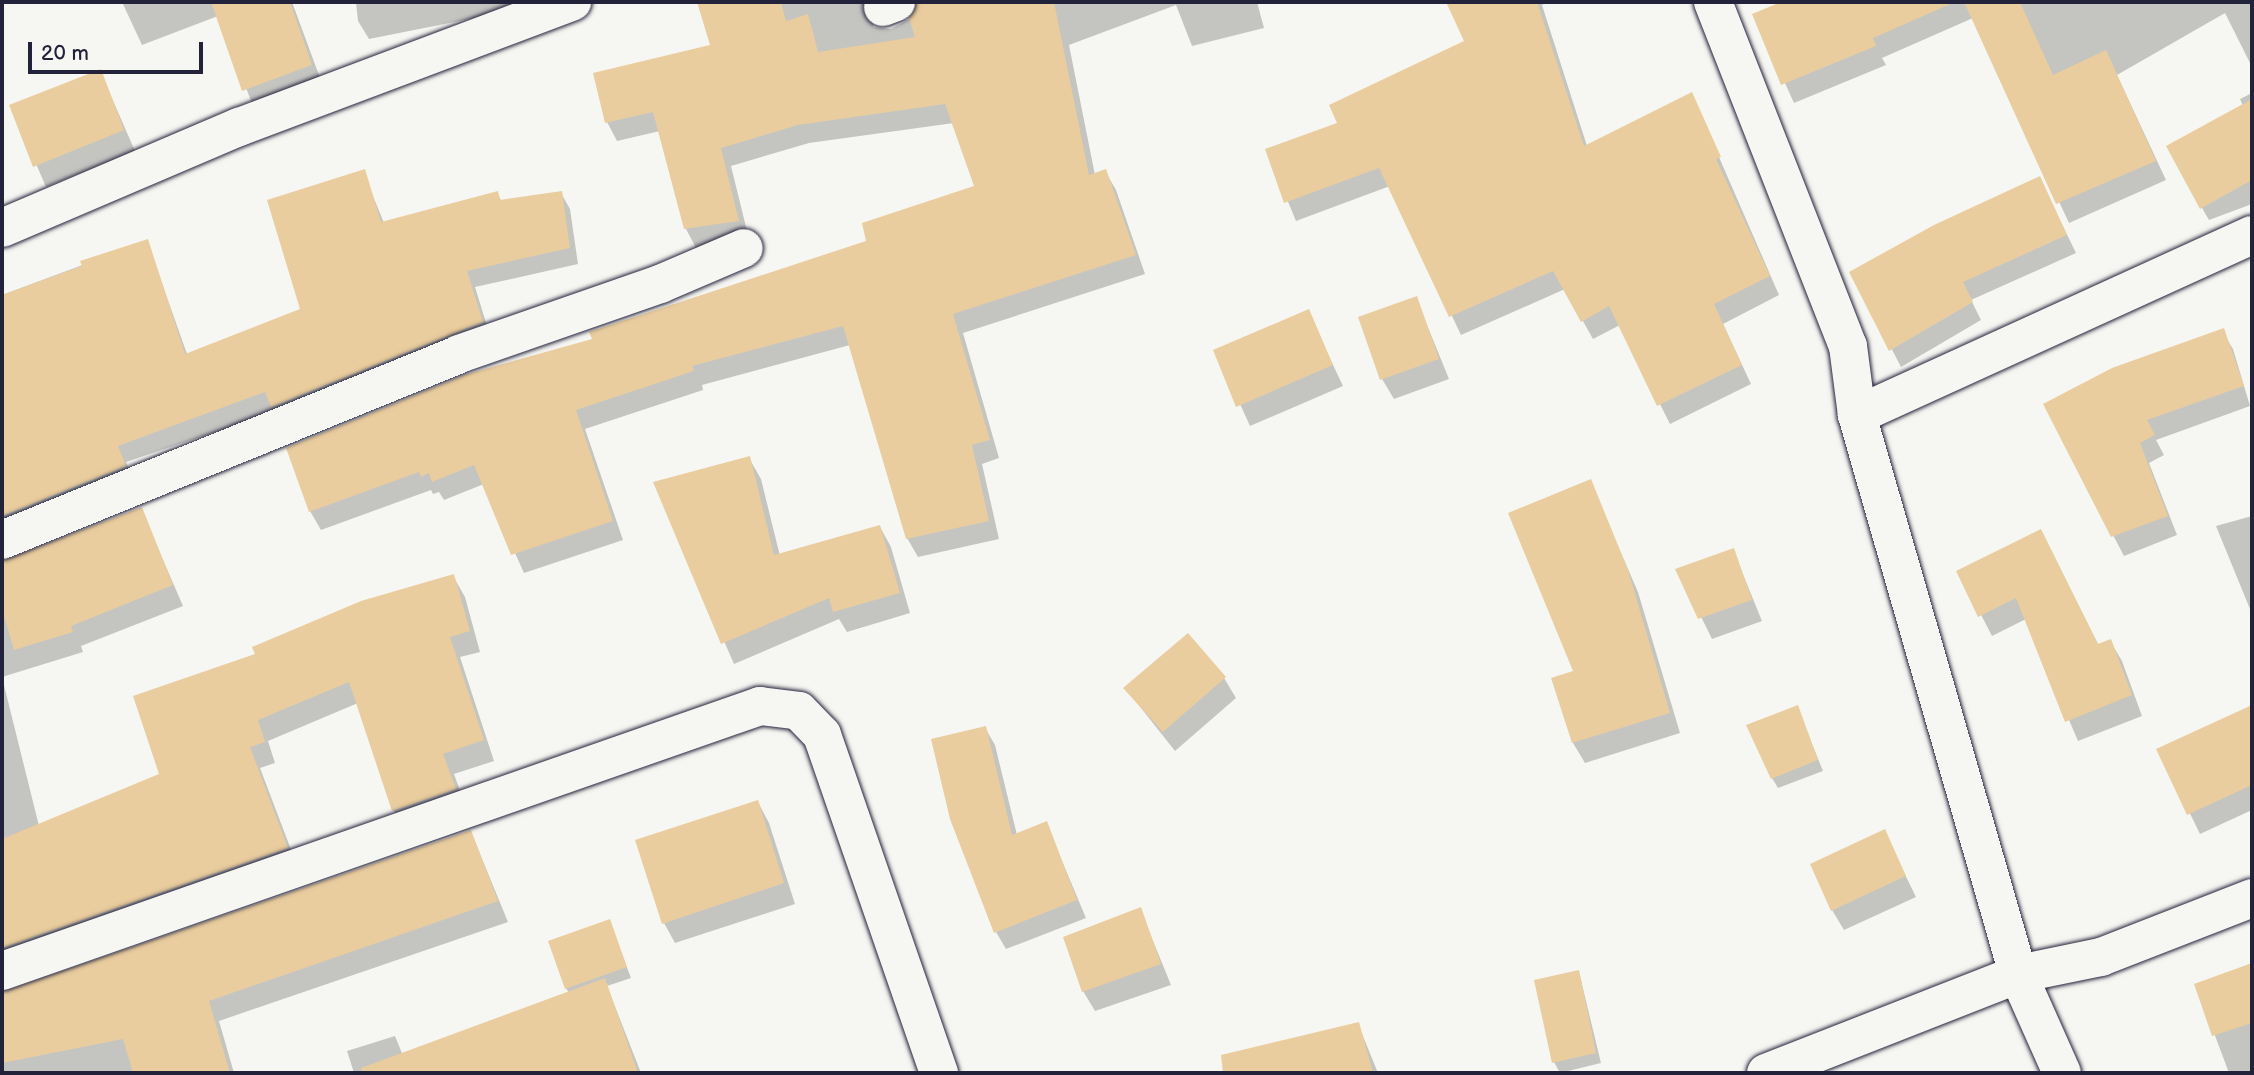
<!DOCTYPE html>
<html>
<head>
<meta charset="utf-8">
<style>
  body { margin:0 }
  #map { position:relative; width:2254px; height:1075px; overflow:hidden; background:#f6f6f2; font-family:"Balsamiq Sans",sans-serif }
  div>[style] { position:absolute }
  .shadow>* { inset:0; background:#0003 }
  .building>* { inset:0; background:#e9cd9e }
  .roads { filter:drop-shadow(0 0 2px #22223b) drop-shadow(0 0 2px #22223b) }
  .street>* { height:38px; margin:-19px; padding:0 19px; transform-origin:19px; border-radius:19px; background:#f6f6f2 }
  span { translate:-50% -50%; white-space:nowrap; text-align:center; line-height:1.15; -webkit-text-stroke:5px #f6f6f2; paint-order:stroke }
  .frame { position:absolute; inset:0; border:4px solid #22223b; pointer-events:none }
  .scale { position:absolute; left:28px; top:42px; width:175px; height:32px; box-sizing:border-box; border:4px solid #22223b; border-top:0; padding-left:9px; font-size:21px; line-height:24px; white-space:nowrap; color:#22223b; -webkit-text-stroke:5px #f6f6f2; paint-order:stroke }
</style>
</head>
<body>
<div id="map">
  <div class="shadow">
    <i style="clip-path:polygon(122px 2px,292px 2px,323px 86px,255px 111px,218px 16px,142px 45px)"></i>
    <i style="clip-path:polygon(356px 2px,513px 2px,515px 10px,369px 39px,358px 21px)"></i>
    <i style="clip-path:polygon(725px 2px,896px 2px,876px 13px,873px 27px,891px 29px,915px 16px,917px 2px,913px 2px,1257px 2px,1264px 28px,1192px 46px,1176px 5px,1069px 45px,1095px 175px,1105px 171px,1116px 190px,1145px 274px,963px 333px,999px 458px,982px 464px,999px 539px,918px 557px,907px 538px,850px 345px,702px 385px,703px 390px,585px 429px,623px 540px,524px 573px,484px 484px,444px 500px,439px 492px,433px 494px,431px 490px,321px 530px,310px 511px,594px 340px,868px 242px,976px 187px,954px 123px,809px 143px,731px 166px,749px 239px,696px 248px,686px 229px,660px 131px,617px 141px,607px 122px,712px 46px,701px 9px)"></i>
    <i style="clip-path:polygon(1448px 2px,1548px 2px,1542px 5px,1587px 146px,1692px 95px,1779px 295px,1723px 324px,1751px 384px,1670px 424px,1620px 325px,1593px 339px,1565px 289px,1461px 335px,1390px 186px,1296px 221px,1267px 151px,1339px 124px,1466px 42px)"></i>
    <i style="clip-path:polygon(1785px 2px,2252px 2px,2252px 67px,2225px 13px,2117px 75px,2166px 180px,2069px 223px,1973px 18px,1882px 58px,1886px 65px,1794px 103px,1754px 15px)"></i>
    <i style="clip-path:polygon(100px 71px,135px 151px,46px 187px,11px 106px)"></i>
    <i style="clip-path:polygon(2252px 93px,2252px 204px,2209px 220px,2198px 201px,2243px 106px,2240px 99px)"></i>
    <i style="clip-path:polygon(2040px 179px,2076px 253px,1971px 300px,1981px 320px,1901px 367px,1852px 272px)"></i>
    <i style="clip-path:polygon(368px 184px,384px 223px,497px 193px,502px 202px,561px 193px,570px 209px,578px 264px,475px 287px,491px 339px,126px 462px,134px 482px,2px 538px,2px 295px,147px 241px,187px 354px,302px 310px)"></i>
    <i style="clip-path:polygon(1416px 298px,1449px 379px,1394px 399px,1382px 379px)"></i>
    <i style="clip-path:polygon(1308px 312px,1343px 386px,1250px 426px,1216px 351px)"></i>
    <i style="clip-path:polygon(2222px 331px,2233px 349px,2250px 406px,2156px 440px,2164px 455px,2149px 463px,2177px 535px,2124px 556px,2045px 405px)"></i>
    <i style="clip-path:polygon(749px 458px,761px 479px,780px 556px,880px 527px,891px 547px,910px 613px,847px 632px,839px 619px,734px 664px,655px 483px)"></i>
    <i style="clip-path:polygon(1590px 482px,1638px 592px,1680px 733px,1585px 763px,1573px 743px)"></i>
    <i style="clip-path:polygon(141px 509px,183px 606px,81px 646px,83px 652px,2px 677px,39px 826px,161px 775px,258px 655px,453px 576px,465px 597px,480px 652px,460px 657px,494px 761px,454px 774px,467px 810px,405px 831px,394px 811px,358px 703px,268px 741px,275px 763px,260px 768px,298px 868px,2px 976px,2px 563px)"></i>
    <i style="clip-path:polygon(2252px 516px,2252px 614px,2216px 526px)"></i>
    <i style="clip-path:polygon(2040px 531px,2099px 646px,2110px 641px,2122px 661px,2142px 716px,2078px 741px,2026px 619px,1992px 636px,1959px 572px)"></i>
    <i style="clip-path:polygon(1733px 550px,1762px 621px,1712px 639px,1678px 570px)"></i>
    <i style="clip-path:polygon(1224px 678px,1236px 698px,1175px 751px,1126px 689px)"></i>
    <i style="clip-path:polygon(1797px 707px,1823px 771px,1778px 788px,1772px 778px)"></i>
    <i style="clip-path:polygon(2252px 707px,2252px 810px,2200px 834px,2159px 750px)"></i>
    <i style="clip-path:polygon(985px 728px,995px 745px,1017px 835px,1046px 823px,1086px 918px,1006px 949px,996px 932px)"></i>
    <i style="clip-path:polygon(758px 802px,769px 823px,795px 904px,675px 943px,664px 923px)"></i>
    <i style="clip-path:polygon(471px 832px,508px 922px,219px 1021px,234px 1073px,2px 1073px,2px 992px,9px 993px)"></i>
    <i style="clip-path:polygon(1884px 832px,1916px 897px,1844px 930px,1832px 910px)"></i>
    <i style="clip-path:polygon(1140px 909px,1171px 985px,1095px 1011px,1083px 991px)"></i>
    <i style="clip-path:polygon(609px 921px,631px 978px,607px 986px,641px 1073px,430px 1073px,421px 1048px,569px 993px,566px 988px)"></i>
    <i style="clip-path:polygon(2252px 965px,2252px 1073px,2229px 1073px,2196px 985px)"></i>
    <i style="clip-path:polygon(1579px 972px,1601px 1063px,1560px 1073px,1554px 1062px)"></i>
    <i style="clip-path:polygon(1358px 1024px,1378px 1073px,1278px 1073px,1270px 1045px)"></i>
    <i style="clip-path:polygon(395px 1036px,410px 1073px,354px 1073px,347px 1051px)"></i>
  </div>
  <div class="building">
    <i style="clip-path:polygon(211px 2px,290px 2px,312px 65px,242px 91px)"></i>
    <i style="clip-path:polygon(697px 2px,781px 2px,786px 21px,808px 14px,818px 52px,915px 37px,909px 18px,917px 2px,1054px 2px,1089px 175px,1106px 169px,1136px 255px,953px 314px,990px 440px,972px 445px,989px 521px,906px 539px,843px 326px,692px 366px,694px 371px,576px 410px,613px 521px,511px 555px,474px 465px,432px 482px,429px 473px,421px 477px,419px 472px,309px 512px,286px 448px,467px 374px,592px 339px,589px 332px,866px 241px,862px 223px,974px 186px,945px 104px,798px 125px,721px 148px,739px 221px,684px 229px,653px 112px,605px 123px,593px 73px,710px 45px)"></i>
    <i style="clip-path:polygon(1446px 2px,1537px 2px,1584px 146px,1692px 92px,1721px 157px,1716px 159px,1770px 276px,1714px 304px,1742px 365px,1657px 406px,1609px 306px,1581px 322px,1553px 271px,1449px 317px,1379px 168px,1284px 203px,1265px 149px,1337px 123px,1329px 105px,1464px 41px)"></i>
    <i style="clip-path:polygon(1781px 2px,1955px 2px,1873px 38px,1876px 46px,1781px 85px,1752px 14px)"></i>
    <i style="clip-path:polygon(1964px 2px,2020px 2px,2053px 75px,2106px 50px,2156px 161px,2056px 204px)"></i>
    <i style="clip-path:polygon(101px 69px,124px 130px,33px 167px,9px 105px)"></i>
    <i style="clip-path:polygon(2252px 99px,2252px 180px,2200px 209px,2166px 146px)"></i>
    <i style="clip-path:polygon(365px 169px,381px 222px,498px 191px,500px 200px,562px 191px,570px 248px,467px 271px,483px 322px,271px 407px,265px 392px,118px 446px,126px 466px,2px 516px,2px 295px,82px 266px,80px 261px,148px 239px,185px 354px,300px 309px,267px 200px)"></i>
    <i style="clip-path:polygon(2040px 176px,2067px 235px,1963px 282px,1973px 302px,1889px 351px,1849px 272px,1934px 225px)"></i>
    <i style="clip-path:polygon(1417px 296px,1439px 359px,1380px 380px,1358px 317px)"></i>
    <i style="clip-path:polygon(1309px 309px,1333px 365px,1236px 407px,1213px 350px)"></i>
    <i style="clip-path:polygon(2224px 328px,2244px 386px,2147px 420px,2155px 435px,2140px 443px,2168px 516px,2111px 537px,2043px 404px,2112px 368px)"></i>
    <i style="clip-path:polygon(750px 456px,774px 555px,880px 525px,900px 593px,833px 612px,829px 598px,721px 644px,653px 482px)"></i>
    <i style="clip-path:polygon(1591px 479px,1628px 570px,1670px 713px,1572px 743px,1551px 678px,1573px 671px,1508px 513px)"></i>
    <i style="clip-path:polygon(142px 507px,173px 585px,71px 626px,73px 632px,14px 650px,2px 609px,2px 561px)"></i>
    <i style="clip-path:polygon(2041px 529px,2098px 644px,2111px 639px,2132px 695px,2065px 722px,2016px 598px,1978px 617px,1956px 571px)"></i>
    <i style="clip-path:polygon(1734px 548px,1752px 600px,1698px 619px,1675px 569px)"></i>
    <i style="clip-path:polygon(454px 574px,470px 631px,450px 637px,484px 740px,443px 754px,456px 789px,392px 811px,349px 682px,258px 720px,265px 742px,250px 747px,288px 848px,2px 948px,2px 839px,159px 774px,133px 696px,255px 654px,252px 647px,361px 601px)"></i>
    <i style="clip-path:polygon(1188px 633px,1226px 677px,1163px 732px,1123px 688px)"></i>
    <i style="clip-path:polygon(1798px 705px,1818px 760px,1771px 779px,1746px 725px)"></i>
    <i style="clip-path:polygon(2252px 705px,2252px 785px,2187px 815px,2156px 749px)"></i>
    <i style="clip-path:polygon(986px 726px,1012px 835px,1047px 821px,1077px 900px,994px 933px,950px 819px,931px 739px)"></i>
    <i style="clip-path:polygon(758px 800px,784px 883px,662px 924px,635px 840px)"></i>
    <i style="clip-path:polygon(1885px 829px,1906px 876px,1831px 911px,1810px 864px)"></i>
    <i style="clip-path:polygon(471px 830px,498px 901px,209px 1001px,230px 1073px,133px 1073px,123px 1039px,2px 1063px,2px 992px)"></i>
    <i style="clip-path:polygon(1141px 907px,1161px 964px,1082px 992px,1063px 937px)"></i>
    <i style="clip-path:polygon(610px 919px,627px 967px,565px 989px,548px 941px)"></i>
    <i style="clip-path:polygon(2252px 963px,2252px 1023px,2212px 1036px,2194px 984px)"></i>
    <i style="clip-path:polygon(1579px 970px,1596px 1053px,1552px 1063px,1534px 980px)"></i>
    <i style="clip-path:polygon(605px 978px,638px 1073px,362px 1073px,361px 1068px)"></i>
    <i style="clip-path:polygon(1359px 1022px,1373px 1073px,1223px 1073px,1221px 1055px)"></i>
  </div>
  <div class="roads">
    <div class="street">
      <i style="left:1713px;top:2px;width:370px;rotate:68.6deg"></i>
      <i style="left:1848px;top:346px;width:70px;rotate:82.6deg"></i>
      <i style="left:883px;top:7px;width:14px;rotate:-21deg"></i>
      <i style="left:2px;top:228px;width:258px;rotate:-23.1deg"></i>
      <i style="left:239px;top:127px;width:356px;rotate:-20.6deg"></i>
      <i style="left:2px;top:540px;width:493px;rotate:-22.1deg"></i>
      <i style="left:459px;top:354px;width:213px;rotate:-19.2deg"></i>
      <i style="left:660px;top:284px;width:91px;rotate:-23.2deg"></i>
      <i style="left:2px;top:971px;width:803px;rotate:-19.27deg"></i>
      <i style="left:760px;top:706px;width:39px;rotate:7deg"></i>
      <i style="left:799px;top:711px;width:33px;rotate:46deg"></i>
      <i style="left:822px;top:735px;width:358px;rotate:70.9deg"></i>
      <i style="left:1766px;top:1073px;width:271px;rotate:-21.4deg"></i>
      <i style="left:2018px;top:974px;width:85px;rotate:-11.6deg"></i>
      <i style="left:2101px;top:957px;width:162px;rotate:-21.3deg"></i>
      <i style="left:2062px;top:1073px;width:108px;rotate:-114deg"></i>
      <i style="left:2018px;top:974px;width:582px;rotate:-106.07deg"></i>
      <i style="left:1857px;top:415px;width:434px;rotate:-24.5deg"></i>
    </div>
  </div>
  <div class="frame"></div>
  <div class="scale">20 m</div>
</div>
</body>
</html>
